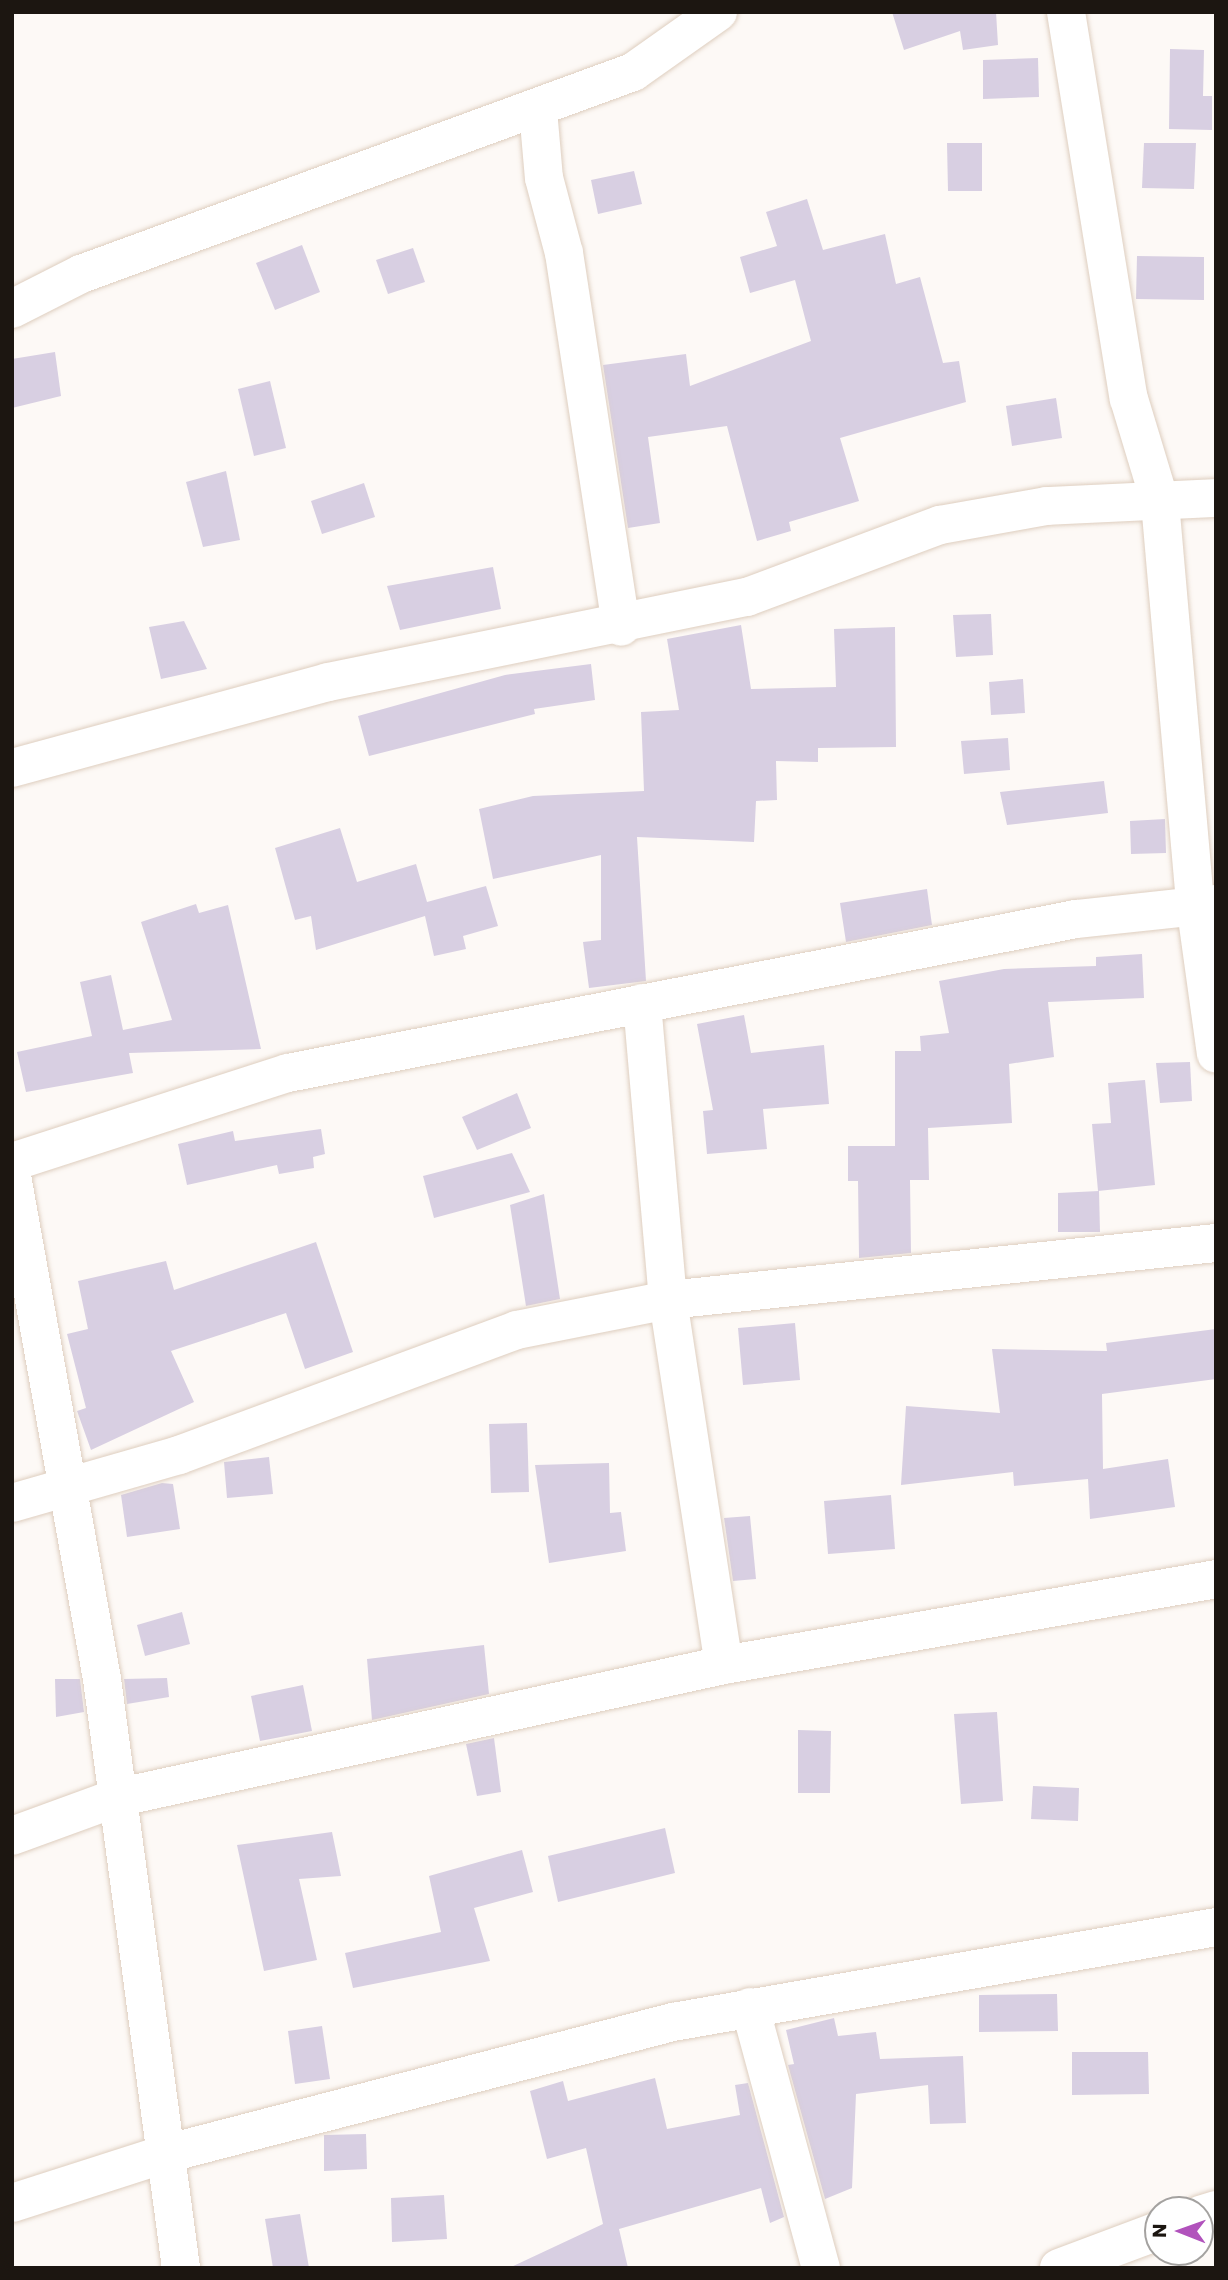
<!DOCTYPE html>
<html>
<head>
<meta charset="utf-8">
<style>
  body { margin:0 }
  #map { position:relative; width:1228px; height:2280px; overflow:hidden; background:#fdf9f6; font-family:Poppins,sans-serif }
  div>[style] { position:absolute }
  .building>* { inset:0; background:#d8cfe2 }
  .roads { filter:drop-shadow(0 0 2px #decebf) drop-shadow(0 0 2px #decebf) }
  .minor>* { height:38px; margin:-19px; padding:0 19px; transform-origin:19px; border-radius:19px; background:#fff }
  span { translate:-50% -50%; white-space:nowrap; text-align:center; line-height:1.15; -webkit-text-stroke:7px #fff; paint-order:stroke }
  .frame { position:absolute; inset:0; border:14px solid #1c1611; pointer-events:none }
  .north { position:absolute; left:1144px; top:2196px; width:70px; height:70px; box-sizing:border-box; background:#fff; border:2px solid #a4a2a0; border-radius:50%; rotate:271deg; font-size:19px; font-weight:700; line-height:28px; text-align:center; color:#1c1611 }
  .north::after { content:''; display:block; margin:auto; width:24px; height:32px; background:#b152bc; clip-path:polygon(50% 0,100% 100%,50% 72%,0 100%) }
</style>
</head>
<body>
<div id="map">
  <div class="building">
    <i style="clip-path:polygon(892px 12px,996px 12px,998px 45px,963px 50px,960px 31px,904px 50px)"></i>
    <i style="clip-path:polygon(1170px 49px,1204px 50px,1203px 96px,1212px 96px,1212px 130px,1169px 129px)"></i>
    <i style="clip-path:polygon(1038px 58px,1039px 97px,983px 99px,983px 60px)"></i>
    <i style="clip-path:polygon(947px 143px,982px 143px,982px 191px,948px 191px)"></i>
    <i style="clip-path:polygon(1144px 143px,1196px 143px,1194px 189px,1142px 188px)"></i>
    <i style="clip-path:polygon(634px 171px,642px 204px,598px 214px,591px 180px)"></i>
    <i style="clip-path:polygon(807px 199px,823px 250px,885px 234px,896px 284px,920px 277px,943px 363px,959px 361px,966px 402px,840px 438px,859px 501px,789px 522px,791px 531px,757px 541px,727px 426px,648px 437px,660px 523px,628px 528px,603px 365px,686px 354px,690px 386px,811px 341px,795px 280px,750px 293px,740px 257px,777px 246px,766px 212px)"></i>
    <i style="clip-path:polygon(302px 245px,320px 292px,275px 310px,256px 263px)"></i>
    <i style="clip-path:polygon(413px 248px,425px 282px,388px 294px,376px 260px)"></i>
    <i style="clip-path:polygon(1137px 256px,1204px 257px,1204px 300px,1136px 299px)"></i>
    <i style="clip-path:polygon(55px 352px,61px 396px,12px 408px,12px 359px)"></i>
    <i style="clip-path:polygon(270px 381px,286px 448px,254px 456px,238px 389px)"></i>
    <i style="clip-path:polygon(1056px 398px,1062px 438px,1012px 446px,1006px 406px)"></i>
    <i style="clip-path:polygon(226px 471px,240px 540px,203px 547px,186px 482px)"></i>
    <i style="clip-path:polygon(364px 483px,375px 517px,322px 534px,311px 501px)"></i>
    <i style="clip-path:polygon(493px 567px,501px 609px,400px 630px,387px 586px)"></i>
    <i style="clip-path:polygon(991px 614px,993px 655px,956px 657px,953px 615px)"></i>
    <i style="clip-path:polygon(184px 621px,207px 669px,161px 679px,149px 627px)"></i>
    <i style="clip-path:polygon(741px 625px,751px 689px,836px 687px,834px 629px,895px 627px,896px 747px,818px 748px,818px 762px,776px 761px,777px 800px,756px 801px,754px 842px,637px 837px,646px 981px,589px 988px,583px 942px,601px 940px,601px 855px,493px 879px,479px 809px,533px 796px,644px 791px,641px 712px,679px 710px,667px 639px)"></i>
    <i style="clip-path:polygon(591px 664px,595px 700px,534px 709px,535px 714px,369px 756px,358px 716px,505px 675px)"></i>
    <i style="clip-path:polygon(1023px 679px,1025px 713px,991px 715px,989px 682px)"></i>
    <i style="clip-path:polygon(1008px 738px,1010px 770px,964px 774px,961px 741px)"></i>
    <i style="clip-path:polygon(1104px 781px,1108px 813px,1007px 825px,1000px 792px)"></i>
    <i style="clip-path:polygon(1165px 819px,1166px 853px,1131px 854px,1130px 821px)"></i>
    <i style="clip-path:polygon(340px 828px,357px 882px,416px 864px,427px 902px,486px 886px,498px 926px,463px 936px,466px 949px,434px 956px,425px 916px,316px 950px,311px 916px,295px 920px,275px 848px)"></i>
    <i style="clip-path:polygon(927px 889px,932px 925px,846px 942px,840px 903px)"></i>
    <i style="clip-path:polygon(196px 904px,199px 913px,228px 905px,261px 1049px,129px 1053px,133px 1073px,26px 1092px,17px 1052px,92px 1036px,80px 982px,111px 975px,123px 1030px,172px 1020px,141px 922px)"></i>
    <i style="clip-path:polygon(1142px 954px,1144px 998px,1048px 1002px,1054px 1057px,1009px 1064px,1012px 1123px,928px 1128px,929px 1180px,910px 1180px,911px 1253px,859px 1258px,858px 1181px,848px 1181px,848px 1146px,895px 1146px,895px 1051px,921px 1051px,920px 1036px,949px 1033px,939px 981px,1004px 969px,1096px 966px,1096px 957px)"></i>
    <i style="clip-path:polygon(744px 1015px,751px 1053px,824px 1045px,829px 1104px,763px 1109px,767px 1149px,707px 1154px,703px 1111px,713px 1110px,697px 1024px)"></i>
    <i style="clip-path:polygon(1190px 1062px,1192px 1101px,1160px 1103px,1156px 1063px)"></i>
    <i style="clip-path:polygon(1145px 1080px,1155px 1185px,1098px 1191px,1092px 1124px,1111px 1123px,1108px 1083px)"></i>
    <i style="clip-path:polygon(517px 1093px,531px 1128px,477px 1150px,462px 1117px)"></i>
    <i style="clip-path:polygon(321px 1129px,325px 1154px,313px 1157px,314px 1168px,279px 1174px,277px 1165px,187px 1185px,178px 1144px,233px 1131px,235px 1141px)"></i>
    <i style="clip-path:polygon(512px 1153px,530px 1192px,434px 1218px,423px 1176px)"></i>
    <i style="clip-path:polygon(1099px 1191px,1100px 1232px,1058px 1232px,1058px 1193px)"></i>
    <i style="clip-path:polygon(544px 1194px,560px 1299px,526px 1306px,510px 1205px)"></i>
    <i style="clip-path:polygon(316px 1242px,353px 1352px,305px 1369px,286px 1313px,171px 1351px,194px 1402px,91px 1450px,77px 1411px,86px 1408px,67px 1334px,88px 1329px,78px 1281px,166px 1261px,174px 1290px)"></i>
    <i style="clip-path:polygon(795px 1323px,800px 1380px,743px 1385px,738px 1328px)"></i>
    <i style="clip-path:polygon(1216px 1329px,1216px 1379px,1102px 1394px,1103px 1469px,1168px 1459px,1175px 1507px,1090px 1519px,1088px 1479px,1014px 1486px,1013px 1472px,901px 1485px,906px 1406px,1000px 1413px,992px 1349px,1107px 1351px,1106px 1343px)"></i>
    <i style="clip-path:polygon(527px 1423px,529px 1492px,491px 1493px,489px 1424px)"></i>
    <i style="clip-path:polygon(269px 1457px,273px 1494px,227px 1498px,224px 1462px)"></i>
    <i style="clip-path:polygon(609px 1463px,610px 1513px,621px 1512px,626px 1551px,549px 1563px,535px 1465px)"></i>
    <i style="clip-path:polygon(162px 1483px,173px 1484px,180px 1529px,127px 1537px,121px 1495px)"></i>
    <i style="clip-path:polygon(891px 1495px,895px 1549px,828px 1554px,824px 1501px)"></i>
    <i style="clip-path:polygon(750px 1516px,756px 1579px,733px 1581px,724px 1518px)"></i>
    <i style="clip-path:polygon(182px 1612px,190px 1644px,145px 1656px,137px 1625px)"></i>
    <i style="clip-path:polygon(484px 1645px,489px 1694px,372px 1720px,367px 1659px)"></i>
    <i style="clip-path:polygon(167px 1678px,169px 1697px,127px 1704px,124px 1679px)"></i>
    <i style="clip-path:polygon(55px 1679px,80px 1679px,84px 1712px,56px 1717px)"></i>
    <i style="clip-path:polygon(303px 1685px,312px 1731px,260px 1741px,251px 1696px)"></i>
    <i style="clip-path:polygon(997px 1712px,1003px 1801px,961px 1804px,954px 1714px)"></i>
    <i style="clip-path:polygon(798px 1730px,831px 1731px,830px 1793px,798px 1793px)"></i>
    <i style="clip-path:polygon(494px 1738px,501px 1792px,477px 1796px,466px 1744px)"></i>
    <i style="clip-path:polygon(1033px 1786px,1079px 1788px,1078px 1821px,1031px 1819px)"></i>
    <i style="clip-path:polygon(665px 1828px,675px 1873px,558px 1902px,548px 1856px)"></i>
    <i style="clip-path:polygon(332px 1832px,341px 1876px,299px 1879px,317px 1960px,264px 1971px,237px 1845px)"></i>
    <i style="clip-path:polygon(522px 1850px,533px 1892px,474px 1908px,490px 1961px,353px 1988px,345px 1953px,441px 1932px,429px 1876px)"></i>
    <i style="clip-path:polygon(1057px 1994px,1058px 2031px,979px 2032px,979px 1995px)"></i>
    <i style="clip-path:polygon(834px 2018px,838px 2036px,876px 2032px,880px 2059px,963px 2056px,966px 2123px,930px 2124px,928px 2085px,856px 2094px,852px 2188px,825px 2199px,788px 2065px,794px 2064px,786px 2030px)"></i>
    <i style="clip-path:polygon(322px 2026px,330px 2079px,295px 2084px,288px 2031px)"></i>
    <i style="clip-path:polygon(1072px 2052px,1148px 2052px,1149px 2094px,1072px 2095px)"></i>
    <i style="clip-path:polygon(655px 2078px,667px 2129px,740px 2115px,735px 2085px,748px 2083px,784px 2217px,770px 2223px,761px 2188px,619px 2229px,628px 2268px,509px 2268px,603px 2224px,586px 2148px,547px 2159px,530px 2091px,563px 2081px,568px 2101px)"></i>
    <i style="clip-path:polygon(366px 2134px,367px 2169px,324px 2171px,324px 2135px)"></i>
    <i style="clip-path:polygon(444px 2195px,447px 2239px,392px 2242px,391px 2198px)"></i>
    <i style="clip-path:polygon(300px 2214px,309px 2268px,273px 2268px,265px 2219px)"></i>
  </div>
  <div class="roads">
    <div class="minor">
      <i style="left:1066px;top:12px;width:392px;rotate:80.8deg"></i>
      <i style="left:1129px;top:399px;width:108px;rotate:73.2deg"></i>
      <i style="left:1160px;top:502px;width:403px;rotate:85deg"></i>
      <i style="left:1195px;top:903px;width:152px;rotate:82.1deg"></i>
      <i style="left:538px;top:110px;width:68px;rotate:85deg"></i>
      <i style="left:544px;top:178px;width:78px;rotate:75.1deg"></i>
      <i style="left:564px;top:253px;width:378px;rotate:81.3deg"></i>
      <i style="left:12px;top:309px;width:77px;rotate:-26.9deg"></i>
      <i style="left:81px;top:274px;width:588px;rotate:-20.1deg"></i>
      <i style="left:633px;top:72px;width:104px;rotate:-35.2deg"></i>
      <i style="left:12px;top:768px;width:327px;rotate:-15.2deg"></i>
      <i style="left:328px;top:682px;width:428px;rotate:-11.5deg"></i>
      <i style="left:747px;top:597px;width:206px;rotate:-20.5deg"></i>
      <i style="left:940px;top:525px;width:109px;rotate:-10.1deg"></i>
      <i style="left:1047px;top:506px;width:169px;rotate:-2.7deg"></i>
      <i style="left:642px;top:1003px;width:298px;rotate:85deg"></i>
      <i style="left:668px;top:1300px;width:369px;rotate:81.3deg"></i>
      <i style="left:12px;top:1162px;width:290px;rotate:-17.9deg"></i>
      <i style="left:288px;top:1073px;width:803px;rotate:-11.06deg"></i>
      <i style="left:1076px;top:919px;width:141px;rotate:-6.1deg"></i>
      <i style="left:12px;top:1176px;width:511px;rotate:79.86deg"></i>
      <i style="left:102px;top:1679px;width:594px;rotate:82.36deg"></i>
      <i style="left:12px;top:1503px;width:174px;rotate:-16deg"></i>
      <i style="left:179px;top:1455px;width:360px;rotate:-20.3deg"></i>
      <i style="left:517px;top:1330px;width:154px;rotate:-11.2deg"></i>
      <i style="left:668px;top:1300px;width:551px;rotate:-5.94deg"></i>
      <i style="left:12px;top:1836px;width:111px;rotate:-20.1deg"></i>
      <i style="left:116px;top:1798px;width:622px;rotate:-12.34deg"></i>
      <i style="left:724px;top:1665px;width:499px;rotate:-9.9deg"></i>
      <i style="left:750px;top:2007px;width:270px;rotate:74.8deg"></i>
      <i style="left:12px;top:2203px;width:161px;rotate:-17.8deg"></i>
      <i style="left:165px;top:2154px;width:525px;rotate:-14.57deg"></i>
      <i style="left:673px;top:2022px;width:551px;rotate:-9.92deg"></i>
      <i style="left:1200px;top:2215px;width:17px;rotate:-17deg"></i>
      <i style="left:1059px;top:2268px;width:106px;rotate:-20.5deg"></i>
    </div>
  </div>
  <div class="frame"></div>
  <div class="north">N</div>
</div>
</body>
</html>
